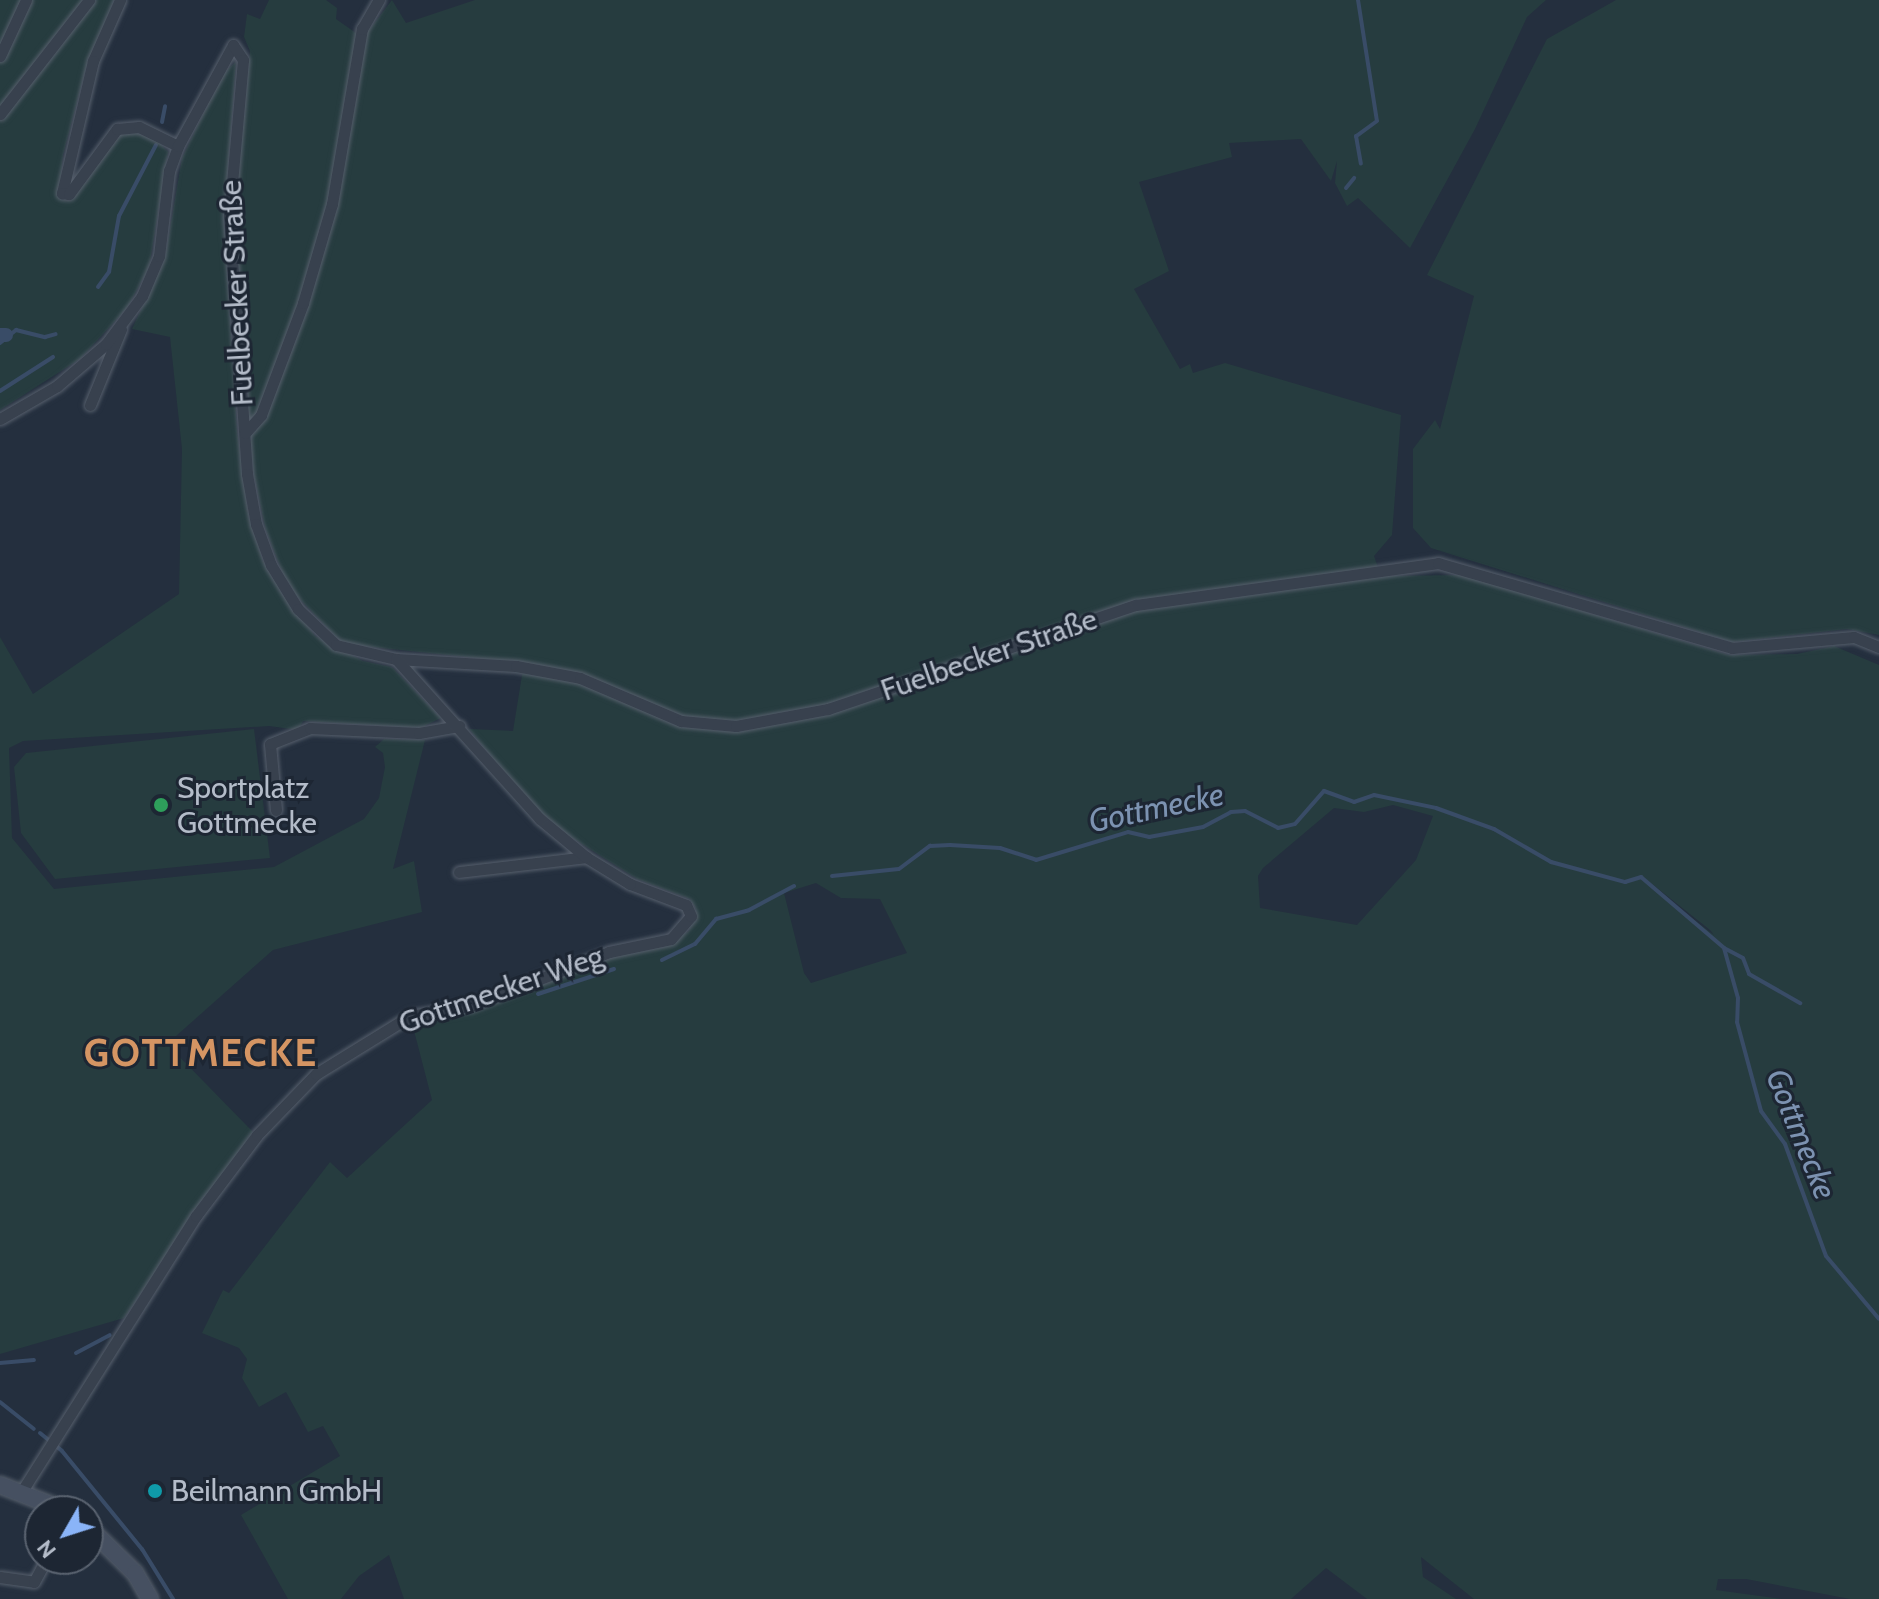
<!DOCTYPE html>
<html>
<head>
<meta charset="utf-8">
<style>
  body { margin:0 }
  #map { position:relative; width:1879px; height:1599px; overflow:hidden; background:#242f3e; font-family:Cabin,sans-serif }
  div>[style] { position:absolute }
  .green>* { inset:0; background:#263c3f }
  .stream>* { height:4px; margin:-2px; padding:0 2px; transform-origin:2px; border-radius:2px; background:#394c67 }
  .canal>* { height:14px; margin:-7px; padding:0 7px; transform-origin:7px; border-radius:7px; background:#394c67 }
  .roads { filter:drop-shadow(0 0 2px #565f6c) drop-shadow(0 0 2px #565f6c) }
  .minor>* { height:11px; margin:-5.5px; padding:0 5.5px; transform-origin:5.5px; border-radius:5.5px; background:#38414e }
  .secondary>* { height:16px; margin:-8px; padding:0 8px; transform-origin:8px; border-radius:8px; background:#465061 }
  .dots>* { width:22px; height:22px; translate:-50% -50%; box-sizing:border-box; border:4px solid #1d2633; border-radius:50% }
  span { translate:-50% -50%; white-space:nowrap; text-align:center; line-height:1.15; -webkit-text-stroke:6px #1d2633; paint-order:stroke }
  .street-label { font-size:30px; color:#b4bcc9 }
  .poi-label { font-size:30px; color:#b4bcc9 }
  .left { translate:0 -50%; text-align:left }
  .water-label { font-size:32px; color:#7c92b1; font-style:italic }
  .district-label { font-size:38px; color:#d59563; font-weight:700; letter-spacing:2px }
  .north { position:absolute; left:24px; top:1495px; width:80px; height:80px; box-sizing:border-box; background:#1d2633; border:2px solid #59626f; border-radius:50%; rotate:231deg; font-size:22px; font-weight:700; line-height:32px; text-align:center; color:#b4bcc9 }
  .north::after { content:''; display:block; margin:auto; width:28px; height:36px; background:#8ab4f8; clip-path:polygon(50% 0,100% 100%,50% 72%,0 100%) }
</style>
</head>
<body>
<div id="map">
  <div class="green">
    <i style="clip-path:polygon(0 0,114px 0,86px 68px,63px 155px,59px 199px,70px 201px,117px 135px,139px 132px,155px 138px,168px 152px,149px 268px,127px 308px,80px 359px,0 410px)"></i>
    <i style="clip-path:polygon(evenodd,269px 0,326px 0,337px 8px,336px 19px,363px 38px,392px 0,406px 23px,475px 0,1546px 0,1527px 17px,1475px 129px,1410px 248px,1358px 198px,1347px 206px,1335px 183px,1337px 161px,1331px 181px,1301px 139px,1229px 143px,1232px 157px,1139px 182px,1169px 271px,1134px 289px,1180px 369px,1190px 364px,1193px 373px,1225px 363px,1401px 415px,1392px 535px,1374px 556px,1381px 576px,1461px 575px,1729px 655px,1797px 654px,1834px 646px,1879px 665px,1879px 1599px,1850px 1599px,1746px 1579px,1718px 1579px,1716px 1590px,1782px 1599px,1474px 1599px,1421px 1557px,1423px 1577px,1456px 1599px,1367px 1599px,1326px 1568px,1291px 1599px,404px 1599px,389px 1555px,359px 1576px,341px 1599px,288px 1599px,241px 1515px,340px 1456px,323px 1426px,308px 1432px,286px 1392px,259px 1407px,242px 1378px,247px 1359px,239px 1348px,202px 1333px,223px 1290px,229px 1293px,330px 1162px,347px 1178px,432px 1100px,411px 1019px,499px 1002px,614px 956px,665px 945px,689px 931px,696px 909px,690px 899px,637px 879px,563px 832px,526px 799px,469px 729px,513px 731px,524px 663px,343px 644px,288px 587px,266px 531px,253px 471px,234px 223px,250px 51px,244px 37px,247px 14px,260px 19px,269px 0,1393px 805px,1433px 816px,1416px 860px,1357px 925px,1260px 908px,1258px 876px,1263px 868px,1334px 808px,1364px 812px,1393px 805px,269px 0,1642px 876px,1710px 930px,1714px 935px,1641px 879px,1642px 876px,269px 0,816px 883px,841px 898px,880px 899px,907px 953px,811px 983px,804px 973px,784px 893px,816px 883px)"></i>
    <i style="clip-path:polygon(1616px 0,1879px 0,1879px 635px,1847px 629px,1732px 642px,1431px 548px,1413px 528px,1413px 449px,1435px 420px,1440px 429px,1474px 296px,1427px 275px,1547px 39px)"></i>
    <i style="clip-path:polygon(236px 62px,224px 222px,237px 430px,248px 513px,263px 561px,315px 636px,363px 661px,392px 667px,441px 718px,420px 728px,303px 721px,298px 730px,269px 726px,23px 741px,9px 748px,12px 838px,54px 889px,274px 867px,364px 819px,379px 798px,385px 767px,383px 753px,375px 747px,384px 739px,425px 740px,393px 869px,414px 861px,422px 912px,273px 950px,167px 1044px,253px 1132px,124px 1318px,0 1354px,0 637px,33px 694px,179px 594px,182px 449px,170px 337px,132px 329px,165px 258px,182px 158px,223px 73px)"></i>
    <i style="clip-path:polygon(254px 729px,270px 858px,55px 879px,21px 833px,14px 767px,26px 753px)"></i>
  </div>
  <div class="stream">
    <i style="left:1358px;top:0;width:122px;rotate:81.1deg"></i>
    <i style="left:1377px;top:121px;width:26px;rotate:144deg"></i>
    <i style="left:1356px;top:136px;width:28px;rotate:80deg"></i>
    <i style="left:162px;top:122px;width:16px;rotate:-79deg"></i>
    <i style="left:1346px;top:188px;width:13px;rotate:-51deg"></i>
    <i style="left:98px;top:287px;width:19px;rotate:-54deg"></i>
    <i style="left:109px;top:272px;width:57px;rotate:-79.9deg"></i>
    <i style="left:119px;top:216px;width:80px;rotate:-62.5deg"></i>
    <i style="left:0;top:343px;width:21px;rotate:-39deg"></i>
    <i style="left:16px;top:330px;width:30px;rotate:14deg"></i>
    <i style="left:45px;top:337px;width:11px;rotate:-15deg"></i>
    <i style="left:0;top:391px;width:63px;rotate:-32.7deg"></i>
    <i style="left:832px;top:876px;width:67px;rotate:-6deg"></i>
    <i style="left:899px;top:869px;width:39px;rotate:-37deg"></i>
    <i style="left:930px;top:846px;width:20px;rotate:-3deg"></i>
    <i style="left:950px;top:845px;width:50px;rotate:3.4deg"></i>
    <i style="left:1000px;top:848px;width:38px;rotate:18deg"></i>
    <i style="left:1036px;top:860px;width:96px;rotate:-16.9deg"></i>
    <i style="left:1128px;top:832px;width:22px;rotate:13deg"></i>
    <i style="left:1149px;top:837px;width:55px;rotate:-10.5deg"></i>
    <i style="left:1203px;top:827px;width:32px;rotate:-28deg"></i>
    <i style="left:1231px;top:812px;width:14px;rotate:-4deg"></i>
    <i style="left:1245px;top:811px;width:37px;rotate:27deg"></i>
    <i style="left:1278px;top:828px;width:17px;rotate:-13deg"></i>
    <i style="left:1295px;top:824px;width:44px;rotate:-48.7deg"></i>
    <i style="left:1324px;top:791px;width:32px;rotate:20deg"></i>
    <i style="left:1354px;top:802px;width:21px;rotate:-19deg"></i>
    <i style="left:1374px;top:795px;width:63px;rotate:11.8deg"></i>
    <i style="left:1436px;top:808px;width:62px;rotate:19.9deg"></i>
    <i style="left:1494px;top:829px;width:66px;rotate:30.1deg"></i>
    <i style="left:1551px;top:862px;width:77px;rotate:15.1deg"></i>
    <i style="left:1625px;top:882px;width:17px;rotate:-17deg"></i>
    <i style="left:1641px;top:877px;width:109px;rotate:40.5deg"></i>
    <i style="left:1724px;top:948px;width:52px;rotate:74.4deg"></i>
    <i style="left:1738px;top:998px;width:24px;rotate:92deg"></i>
    <i style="left:1737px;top:1022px;width:92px;rotate:74.9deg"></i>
    <i style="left:1761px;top:1111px;width:41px;rotate:54deg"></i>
    <i style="left:1785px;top:1144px;width:119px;rotate:69.9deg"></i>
    <i style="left:1826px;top:1256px;width:82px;rotate:49.9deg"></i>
    <i style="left:1724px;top:948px;width:21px;rotate:28deg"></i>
    <i style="left:1743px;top:958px;width:17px;rotate:69deg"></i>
    <i style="left:1749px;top:974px;width:59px;rotate:29.6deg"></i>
    <i style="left:662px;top:960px;width:37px;rotate:-26deg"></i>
    <i style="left:695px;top:944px;width:33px;rotate:-50deg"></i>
    <i style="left:716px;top:919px;width:34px;rotate:-15deg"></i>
    <i style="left:749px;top:910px;width:51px;rotate:-28.1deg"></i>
    <i style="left:538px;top:994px;width:80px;rotate:-18.2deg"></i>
    <i style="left:76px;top:1353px;width:38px;rotate:-28deg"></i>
    <i style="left:0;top:1363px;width:34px;rotate:-5deg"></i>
    <i style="left:0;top:1402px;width:43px;rotate:38.5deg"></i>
    <i style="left:40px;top:1433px;width:28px;rotate:39deg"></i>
    <i style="left:62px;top:1451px;width:127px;rotate:50.8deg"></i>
    <i style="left:142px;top:1549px;width:59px;rotate:58.2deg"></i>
  </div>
  <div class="canal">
    <i style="left:0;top:335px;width:6px"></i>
  </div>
  <div class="roads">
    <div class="minor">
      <i style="left:120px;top:0;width:67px;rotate:113.9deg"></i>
      <i style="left:93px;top:61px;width:136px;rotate:103.2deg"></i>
      <i style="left:62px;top:193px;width:7px;rotate:8deg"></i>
      <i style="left:69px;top:194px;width:81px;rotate:-53.6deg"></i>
      <i style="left:117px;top:129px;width:22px;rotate:-5deg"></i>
      <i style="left:139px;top:127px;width:43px;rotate:26deg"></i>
      <i style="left:0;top:56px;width:62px;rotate:-65.1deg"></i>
      <i style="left:0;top:114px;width:145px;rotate:-52deg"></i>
      <i style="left:90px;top:405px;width:82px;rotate:-67.8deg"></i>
      <i style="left:0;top:419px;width:66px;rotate:-30.1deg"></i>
      <i style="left:57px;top:386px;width:65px;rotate:-40.6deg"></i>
      <i style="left:106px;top:344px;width:60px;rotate:-53.1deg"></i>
      <i style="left:142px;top:296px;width:43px;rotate:-67deg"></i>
      <i style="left:159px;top:256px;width:86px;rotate:-83.3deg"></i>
      <i style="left:169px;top:171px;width:27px;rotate:-70deg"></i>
      <i style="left:178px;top:146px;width:115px;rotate:-61.4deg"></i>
      <i style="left:233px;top:45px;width:18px;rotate:56deg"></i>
      <i style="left:243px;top:60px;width:157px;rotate:95.1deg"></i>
      <i style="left:229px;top:216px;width:259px;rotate:86deg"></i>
      <i style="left:247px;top:474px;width:51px;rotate:79.8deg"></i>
      <i style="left:256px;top:524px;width:44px;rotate:69.9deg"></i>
      <i style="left:271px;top:565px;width:52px;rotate:58.5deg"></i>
      <i style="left:298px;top:609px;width:52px;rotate:43.5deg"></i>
      <i style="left:336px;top:645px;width:62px;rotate:13.1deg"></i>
      <i style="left:396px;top:659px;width:120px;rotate:3.3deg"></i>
      <i style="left:516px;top:666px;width:65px;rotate:10.6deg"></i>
      <i style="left:580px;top:678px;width:110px;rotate:23.1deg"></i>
      <i style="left:681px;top:721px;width:55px;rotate:5.2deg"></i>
      <i style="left:736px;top:726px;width:94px;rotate:-10.5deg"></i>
      <i style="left:828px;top:709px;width:325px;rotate:-18.7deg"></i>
      <i style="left:1136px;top:605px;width:305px;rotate:-7.9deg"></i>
      <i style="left:1438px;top:563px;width:306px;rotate:16.1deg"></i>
      <i style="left:1732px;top:648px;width:122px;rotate:-5.2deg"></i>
      <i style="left:1854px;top:637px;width:27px;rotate:22deg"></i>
      <i style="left:245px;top:433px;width:24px;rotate:-48deg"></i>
      <i style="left:261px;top:415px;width:120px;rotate:-69.4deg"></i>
      <i style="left:303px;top:303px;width:103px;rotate:-73.7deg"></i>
      <i style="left:332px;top:204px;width:178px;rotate:-80.3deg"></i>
      <i style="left:362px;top:29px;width:34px;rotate:-60deg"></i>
      <i style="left:276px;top:810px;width:66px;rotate:-95.2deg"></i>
      <i style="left:270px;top:744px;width:43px;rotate:-21.8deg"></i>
      <i style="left:310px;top:728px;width:109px;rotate:2.6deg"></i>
      <i style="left:419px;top:733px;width:41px;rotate:-9.9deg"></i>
      <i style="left:459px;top:872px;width:128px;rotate:-6.7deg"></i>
      <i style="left:22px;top:1491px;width:325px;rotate:-57.7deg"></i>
      <i style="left:196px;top:1216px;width:101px;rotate:-53deg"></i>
      <i style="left:257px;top:1135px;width:85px;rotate:-46deg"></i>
      <i style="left:316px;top:1074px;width:110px;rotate:-31.7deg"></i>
      <i style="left:410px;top:1016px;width:61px;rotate:-9.5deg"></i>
      <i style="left:470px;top:1006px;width:149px;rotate:-21.2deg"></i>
      <i style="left:609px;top:952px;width:63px;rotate:-11.8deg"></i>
      <i style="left:671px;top:939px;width:30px;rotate:-49deg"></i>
      <i style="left:691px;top:916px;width:12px;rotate:-114deg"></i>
      <i style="left:686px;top:905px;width:60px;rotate:-159.4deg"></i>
      <i style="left:630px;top:884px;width:52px;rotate:-148.5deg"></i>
      <i style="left:586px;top:857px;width:60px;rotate:-140.4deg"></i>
      <i style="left:540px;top:819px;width:215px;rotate:-132deg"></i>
      <i style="left:0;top:1577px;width:34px;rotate:8deg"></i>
      <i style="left:34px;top:1582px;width:26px;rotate:-62deg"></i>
    </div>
    <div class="secondary">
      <i style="left:0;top:1485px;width:71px;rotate:21.5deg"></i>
      <i style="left:88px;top:1527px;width:66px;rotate:44.4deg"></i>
      <i style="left:135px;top:1573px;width:30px;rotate:60deg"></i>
    </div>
  </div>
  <div class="dots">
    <i style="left:161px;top:805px;background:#2e9e5b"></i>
    <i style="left:155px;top:1491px;background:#0f9aa8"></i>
  </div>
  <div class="street-label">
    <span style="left:237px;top:293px;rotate:-93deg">Fuelbecker Straße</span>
    <span style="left:989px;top:655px;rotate:-19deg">Fuelbecker Straße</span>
    <span style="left:501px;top:990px;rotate:-19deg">Gottmecker Weg</span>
  </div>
  <div class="poi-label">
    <span class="left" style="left:177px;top:805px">Sportplatz<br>Gottmecke</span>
    <span class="left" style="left:171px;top:1491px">Beilmann GmbH</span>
  </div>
  <div class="water-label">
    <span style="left:1156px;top:808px;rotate:-12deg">Gottmecke</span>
    <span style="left:1801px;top:1134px;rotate:68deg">Gottmecke</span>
  </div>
  <div class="district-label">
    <span style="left:201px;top:1053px">GOTTMECKE</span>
  </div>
  <div class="north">N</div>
</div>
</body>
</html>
